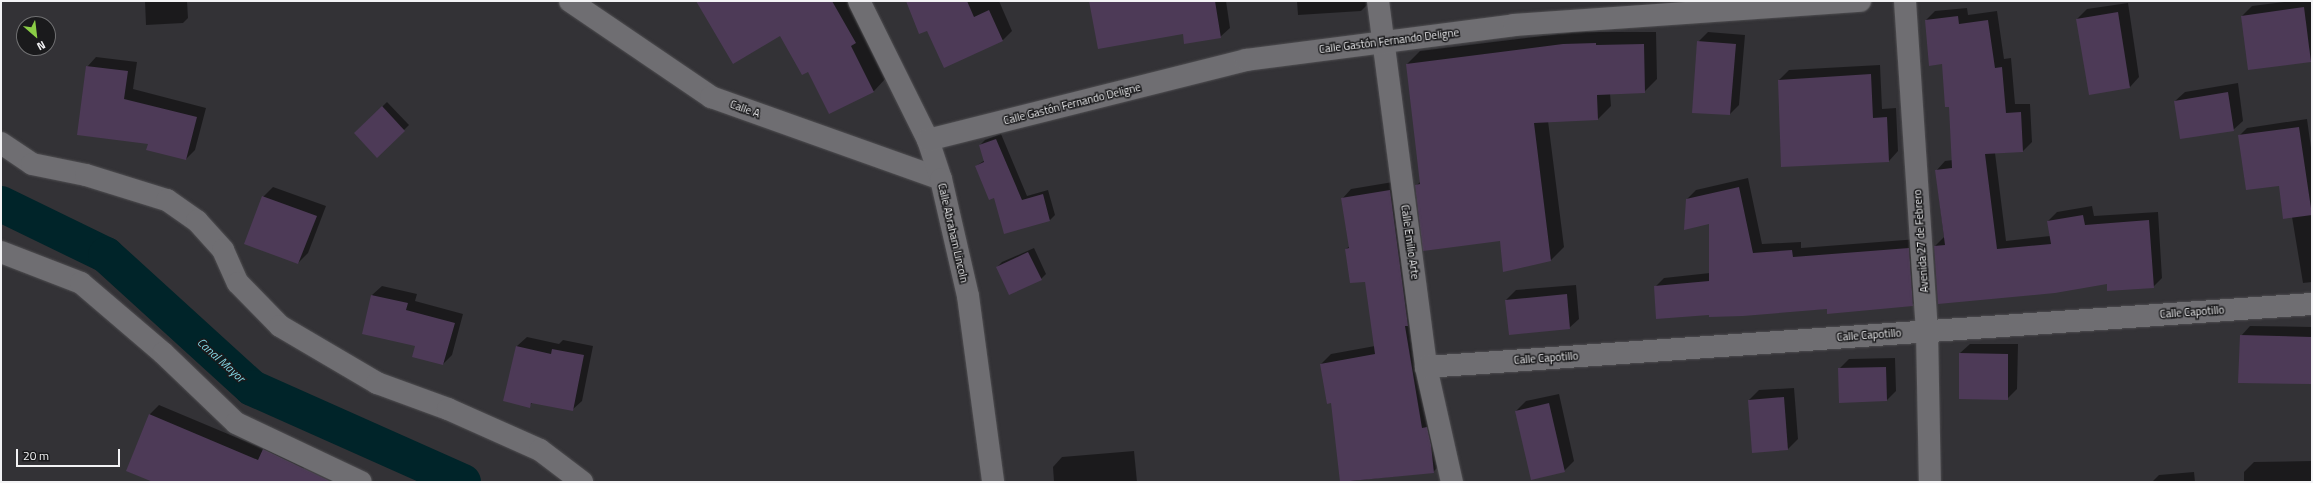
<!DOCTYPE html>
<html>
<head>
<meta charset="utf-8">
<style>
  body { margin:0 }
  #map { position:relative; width:2313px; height:483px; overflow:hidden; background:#333236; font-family:"Titillium Web",sans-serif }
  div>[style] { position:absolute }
  .shadow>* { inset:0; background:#0007 }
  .canal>* { height:36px; margin:-18px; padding:0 18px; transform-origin:18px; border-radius:18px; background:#002429 }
  .building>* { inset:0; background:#4d3a57 }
  .roads { filter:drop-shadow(0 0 1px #4f4e51) drop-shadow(0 0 1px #4f4e51) }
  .minor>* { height:22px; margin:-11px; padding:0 11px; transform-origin:11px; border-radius:11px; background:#6f6e72 }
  span { translate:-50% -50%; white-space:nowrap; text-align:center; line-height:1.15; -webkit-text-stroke:3px #1a1a1c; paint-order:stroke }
  .street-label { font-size:11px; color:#f3f3f5 }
  .water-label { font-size:12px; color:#83d8e5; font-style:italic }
  .frame { position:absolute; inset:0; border:2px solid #f3f3f5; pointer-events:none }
  .north { position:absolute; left:16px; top:16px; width:40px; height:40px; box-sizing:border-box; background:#1a1a1c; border:1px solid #717173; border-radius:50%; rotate:152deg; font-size:11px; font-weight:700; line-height:16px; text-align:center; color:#f3f3f5 }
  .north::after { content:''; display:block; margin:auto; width:14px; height:18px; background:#8bce46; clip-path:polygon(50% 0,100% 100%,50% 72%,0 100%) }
  .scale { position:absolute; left:16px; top:449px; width:104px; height:18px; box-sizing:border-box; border:2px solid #f3f3f5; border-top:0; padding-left:5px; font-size:12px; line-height:14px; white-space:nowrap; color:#f3f3f5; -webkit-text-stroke:3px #1a1a1c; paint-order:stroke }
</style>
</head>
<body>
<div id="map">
  <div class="shadow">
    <i style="clip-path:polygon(145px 1px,187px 1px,188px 18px,183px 23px,146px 25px)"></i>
    <i style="clip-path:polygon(697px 1px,853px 1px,887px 77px,874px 91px,829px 113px,809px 70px,780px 35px)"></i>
    <i style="clip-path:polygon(917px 1px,999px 1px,1012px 31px,1003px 40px,927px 30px)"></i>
    <i style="clip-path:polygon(1090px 1px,1226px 1px,1230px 28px,1220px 37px,1183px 32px)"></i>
    <i style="clip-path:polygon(1297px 1px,1371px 1px,1361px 11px,1298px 15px)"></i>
    <i style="clip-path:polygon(2292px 1px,2312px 1px,2311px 61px,2242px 16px,2252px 6px)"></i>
    <i style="clip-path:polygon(2128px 3px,2139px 77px,2130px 87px,2077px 19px,2087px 9px)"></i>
    <i style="clip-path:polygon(1967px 8px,1968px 15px,1997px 11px,2004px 59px,2011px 58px,2015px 104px,2030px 104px,2032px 142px,2023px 151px,1995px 153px,2006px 241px,2050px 236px,2048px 221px,2057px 212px,2092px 206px,2094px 216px,2158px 212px,2162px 278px,2153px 287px,2108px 283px,1935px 246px,1944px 237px,1936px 171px,1945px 161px,1953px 160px,1950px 106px,1943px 63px,1926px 20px,1935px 11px)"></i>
    <i style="clip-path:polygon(1576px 32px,1656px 32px,1657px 79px,1644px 92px,1610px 93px,1611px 106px,1598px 119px,1548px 121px,1564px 247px,1551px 260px,1501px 240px,1416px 186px,1421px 181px,1407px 64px,1420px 51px)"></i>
    <i style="clip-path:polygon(1708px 32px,1745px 35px,1739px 105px,1730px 114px,1698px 42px)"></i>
    <i style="clip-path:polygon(96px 57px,137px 62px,133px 89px,206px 108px,195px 150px,186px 159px,149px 143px,87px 67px)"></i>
    <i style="clip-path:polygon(1880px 65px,1882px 109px,1896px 108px,1898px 151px,1889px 161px,1779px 80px,1789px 70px)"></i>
    <i style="clip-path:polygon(2238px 83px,2243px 121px,2233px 130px,2175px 101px,2185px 92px)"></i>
    <i style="clip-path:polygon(387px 102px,409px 125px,378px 156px,355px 133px)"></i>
    <i style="clip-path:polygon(2307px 119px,2312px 155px,2312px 282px,2303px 283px,2292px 217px,2280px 185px,2239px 136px,2247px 128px)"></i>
    <i style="clip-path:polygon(1001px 134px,1027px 196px,1048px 190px,1055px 215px,1050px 220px,995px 197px,976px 166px,985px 160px,980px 145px,985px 140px)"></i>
    <i style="clip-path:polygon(1748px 178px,1762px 244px,1801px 242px,1801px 248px,1918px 239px,1922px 296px,1912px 305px,1710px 314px,1655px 287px,1664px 278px,1710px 273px,1710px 223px,1687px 199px,1696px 190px)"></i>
    <i style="clip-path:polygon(1399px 181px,1443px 462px,1433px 472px,1341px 482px,1332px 402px,1321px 364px,1331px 354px,1375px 346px,1366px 281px,1346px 249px,1350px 246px,1342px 199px,1351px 189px)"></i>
    <i style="clip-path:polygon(273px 187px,326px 206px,308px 253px,298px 263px,263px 197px)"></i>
    <i style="clip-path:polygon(1034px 248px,1046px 274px,1041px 279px,997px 267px,1002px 262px)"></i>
    <i style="clip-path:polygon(1576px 285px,1579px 319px,1569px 328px,1506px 300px,1516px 290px)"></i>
    <i style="clip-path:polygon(382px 286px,417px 294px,415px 301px,463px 314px,452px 355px,443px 364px,416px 345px,372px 295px)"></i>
    <i style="clip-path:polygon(2250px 326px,2312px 327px,2312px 383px,2241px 336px)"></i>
    <i style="clip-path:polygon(527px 337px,559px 344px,563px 340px,593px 346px,582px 401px,572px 410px,533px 402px,529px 406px,504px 400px,517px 346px)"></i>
    <i style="clip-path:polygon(1970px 344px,2018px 344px,2017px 389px,2007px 399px,1960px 353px)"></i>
    <i style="clip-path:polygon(1895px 358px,1896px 391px,1887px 400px,1839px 369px,1849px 359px)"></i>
    <i style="clip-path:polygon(1794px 388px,1798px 439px,1788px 449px,1753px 452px,1749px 400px,1759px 390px)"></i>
    <i style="clip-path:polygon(1559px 394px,1574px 461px,1564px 471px,1516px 411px,1526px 401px)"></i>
    <i style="clip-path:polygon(159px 405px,264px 449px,273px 440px,308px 457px,298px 482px,156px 482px,127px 470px,150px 414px)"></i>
    <i style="clip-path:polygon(1134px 451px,1137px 482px,1054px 482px,1053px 467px,1062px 457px)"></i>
    <i style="clip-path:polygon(2312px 461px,2312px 482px,2244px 482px,2244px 472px,2254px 462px)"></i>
    <i style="clip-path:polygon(2194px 472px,2195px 482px,2152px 482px,2159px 475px)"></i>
  </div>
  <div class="canal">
    <i style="left:1px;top:204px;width:117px;rotate:25.9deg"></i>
    <i style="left:106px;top:255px;width:197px;rotate:42.3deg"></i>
    <i style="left:252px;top:388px;width:231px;rotate:24deg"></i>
  </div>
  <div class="building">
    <i style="clip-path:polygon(696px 1px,832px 1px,856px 43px,851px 46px,874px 92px,829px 114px,808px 72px,802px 75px,780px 36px,733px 64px)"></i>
    <i style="clip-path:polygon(906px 1px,967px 1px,974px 17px,989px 10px,1003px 41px,944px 68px,927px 31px,919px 34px)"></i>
    <i style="clip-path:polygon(1089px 1px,1215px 1px,1221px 38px,1184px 44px,1183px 34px,1098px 49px)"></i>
    <i style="clip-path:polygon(2304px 7px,2311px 62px,2248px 70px,2241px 16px)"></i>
    <i style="clip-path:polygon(2118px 12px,2130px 88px,2089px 95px,2076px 19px)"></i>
    <i style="clip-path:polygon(1958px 16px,1959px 24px,1988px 20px,1995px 68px,2002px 67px,2006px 113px,2021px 112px,2023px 152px,1985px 154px,1997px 249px,2051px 244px,2047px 221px,2083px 215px,2085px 225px,2149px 220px,2154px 288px,2107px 291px,2107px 284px,2055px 293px,1938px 304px,1934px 246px,1945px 245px,1935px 170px,1952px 168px,1949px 107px,1945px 107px,1942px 64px,1929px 66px,1925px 20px)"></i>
    <i style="clip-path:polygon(1697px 41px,1736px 44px,1730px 115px,1692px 113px)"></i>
    <i style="clip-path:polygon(1596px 43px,1596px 45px,1644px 44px,1645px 93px,1597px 95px,1598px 120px,1534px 123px,1551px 261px,1503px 272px,1500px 241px,1423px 251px,1415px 185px,1420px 184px,1406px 64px,1563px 44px)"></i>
    <i style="clip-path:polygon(86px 66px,128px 71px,124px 99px,197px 117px,186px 160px,146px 150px,148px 144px,77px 135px)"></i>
    <i style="clip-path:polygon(1871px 74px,1873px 118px,1887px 117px,1889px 162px,1781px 167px,1778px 80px)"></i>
    <i style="clip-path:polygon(2228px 92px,2234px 131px,2180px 139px,2174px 101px)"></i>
    <i style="clip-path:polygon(382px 106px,405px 131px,377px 158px,354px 133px)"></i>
    <i style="clip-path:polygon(2299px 127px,2312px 215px,2283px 219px,2279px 186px,2246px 190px,2238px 135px)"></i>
    <i style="clip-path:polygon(996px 139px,1022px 200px,1043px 194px,1050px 221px,1004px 234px,994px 198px,989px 200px,975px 166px,984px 162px,979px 145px)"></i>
    <i style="clip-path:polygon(1739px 187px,1753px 253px,1792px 250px,1793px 257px,1909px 248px,1913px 306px,1827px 314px,1827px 309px,1743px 316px,1709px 317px,1709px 315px,1656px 319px,1654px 286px,1709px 281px,1709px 224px,1684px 230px,1686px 199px)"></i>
    <i style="clip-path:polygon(1390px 190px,1408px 326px,1405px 326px,1422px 428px,1427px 427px,1431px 445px,1434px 473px,1340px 482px,1331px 403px,1327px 404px,1320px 364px,1375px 354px,1365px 282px,1350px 283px,1345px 249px,1349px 248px,1341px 198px)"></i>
    <i style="clip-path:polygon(262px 196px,317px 216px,298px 264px,244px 244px)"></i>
    <i style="clip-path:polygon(1028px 252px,1042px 280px,1009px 295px,996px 267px)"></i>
    <i style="clip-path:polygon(1567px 294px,1570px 329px,1509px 335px,1505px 300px)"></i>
    <i style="clip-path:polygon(371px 295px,408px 303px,406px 310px,455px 323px,443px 365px,412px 357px,415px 346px,362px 334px)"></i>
    <i style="clip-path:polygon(2240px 335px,2312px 337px,2312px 384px,2238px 383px)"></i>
    <i style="clip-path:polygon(516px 346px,551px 354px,552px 349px,584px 355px,573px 411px,531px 403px,530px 408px,503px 401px)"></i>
    <i style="clip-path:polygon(1959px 353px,2008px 354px,2008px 400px,1959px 399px)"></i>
    <i style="clip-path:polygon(1886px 367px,1887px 401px,1839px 403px,1838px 368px)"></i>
    <i style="clip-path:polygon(1784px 397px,1788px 450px,1752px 453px,1748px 400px)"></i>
    <i style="clip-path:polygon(1549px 403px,1565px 472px,1531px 480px,1515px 411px)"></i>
    <i style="clip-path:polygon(149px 414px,258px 460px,263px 449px,332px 482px,153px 482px,126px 471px)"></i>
  </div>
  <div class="roads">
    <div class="minor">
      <i style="left:570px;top:1px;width:171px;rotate:34.2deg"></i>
      <i style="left:711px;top:97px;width:244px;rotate:19.6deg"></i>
      <i style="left:859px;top:1px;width:155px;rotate:63.6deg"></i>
      <i style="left:928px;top:140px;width:41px;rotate:71.6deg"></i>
      <i style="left:941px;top:179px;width:120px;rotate:77deg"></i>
      <i style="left:968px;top:296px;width:188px;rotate:82.3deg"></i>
      <i style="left:1378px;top:1px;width:369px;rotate:82.5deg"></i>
      <i style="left:1426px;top:367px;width:118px;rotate:77.3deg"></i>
      <i style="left:1905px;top:1px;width:331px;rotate:86.2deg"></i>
      <i style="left:1927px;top:331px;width:151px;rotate:88.9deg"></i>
      <i style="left:928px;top:140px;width:328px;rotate:-14.1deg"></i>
      <i style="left:1246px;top:60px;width:270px;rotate:-7.4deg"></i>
      <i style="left:1514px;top:25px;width:347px;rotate:-4deg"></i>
      <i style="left:1px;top:143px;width:37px;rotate:34deg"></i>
      <i style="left:32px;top:164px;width:55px;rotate:11.5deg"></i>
      <i style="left:86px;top:175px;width:85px;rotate:17.2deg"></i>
      <i style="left:167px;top:200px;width:37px;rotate:35deg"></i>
      <i style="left:197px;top:221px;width:39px;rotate:48deg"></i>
      <i style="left:223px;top:250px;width:36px;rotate:66deg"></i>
      <i style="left:238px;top:283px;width:60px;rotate:45.7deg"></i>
      <i style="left:280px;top:326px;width:113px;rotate:30.4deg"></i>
      <i style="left:377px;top:383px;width:76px;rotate:20.1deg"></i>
      <i style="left:448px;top:409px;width:101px;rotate:24deg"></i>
      <i style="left:540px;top:450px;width:53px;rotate:37.3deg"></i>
      <i style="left:1px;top:252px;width:86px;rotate:21.2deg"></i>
      <i style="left:81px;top:283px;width:108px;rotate:40.5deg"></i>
      <i style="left:163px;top:353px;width:101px;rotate:43.8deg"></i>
      <i style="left:236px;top:423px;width:138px;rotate:25.3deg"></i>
      <i style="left:1426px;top:367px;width:888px;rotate:-4.07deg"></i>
    </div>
  </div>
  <div class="street-label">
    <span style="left:1389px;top:41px;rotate:-7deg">Calle Gastón Fernando Deligne</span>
    <span style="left:1072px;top:104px;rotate:-14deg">Calle Gastón Fernando Deligne</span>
    <span style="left:745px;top:109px;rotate:20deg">Calle A</span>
    <span style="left:953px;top:233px;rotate:77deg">Calle Abraham Lincoln</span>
    <span style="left:1921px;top:241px;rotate:-94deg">Avenida 27 de Febrero</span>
    <span style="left:1410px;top:242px;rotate:82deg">Calle Emilio Arte</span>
    <span style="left:2192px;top:312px;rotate:-4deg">Calle Capotillo</span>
    <span style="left:1869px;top:335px;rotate:-4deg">Calle Capotillo</span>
    <span style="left:1546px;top:358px;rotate:-4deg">Calle Capotillo</span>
  </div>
  <div class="water-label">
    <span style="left:221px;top:360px;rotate:42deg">Canal Mayor</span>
  </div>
  <div class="frame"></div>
  <div class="north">N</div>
  <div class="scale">20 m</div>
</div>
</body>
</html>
